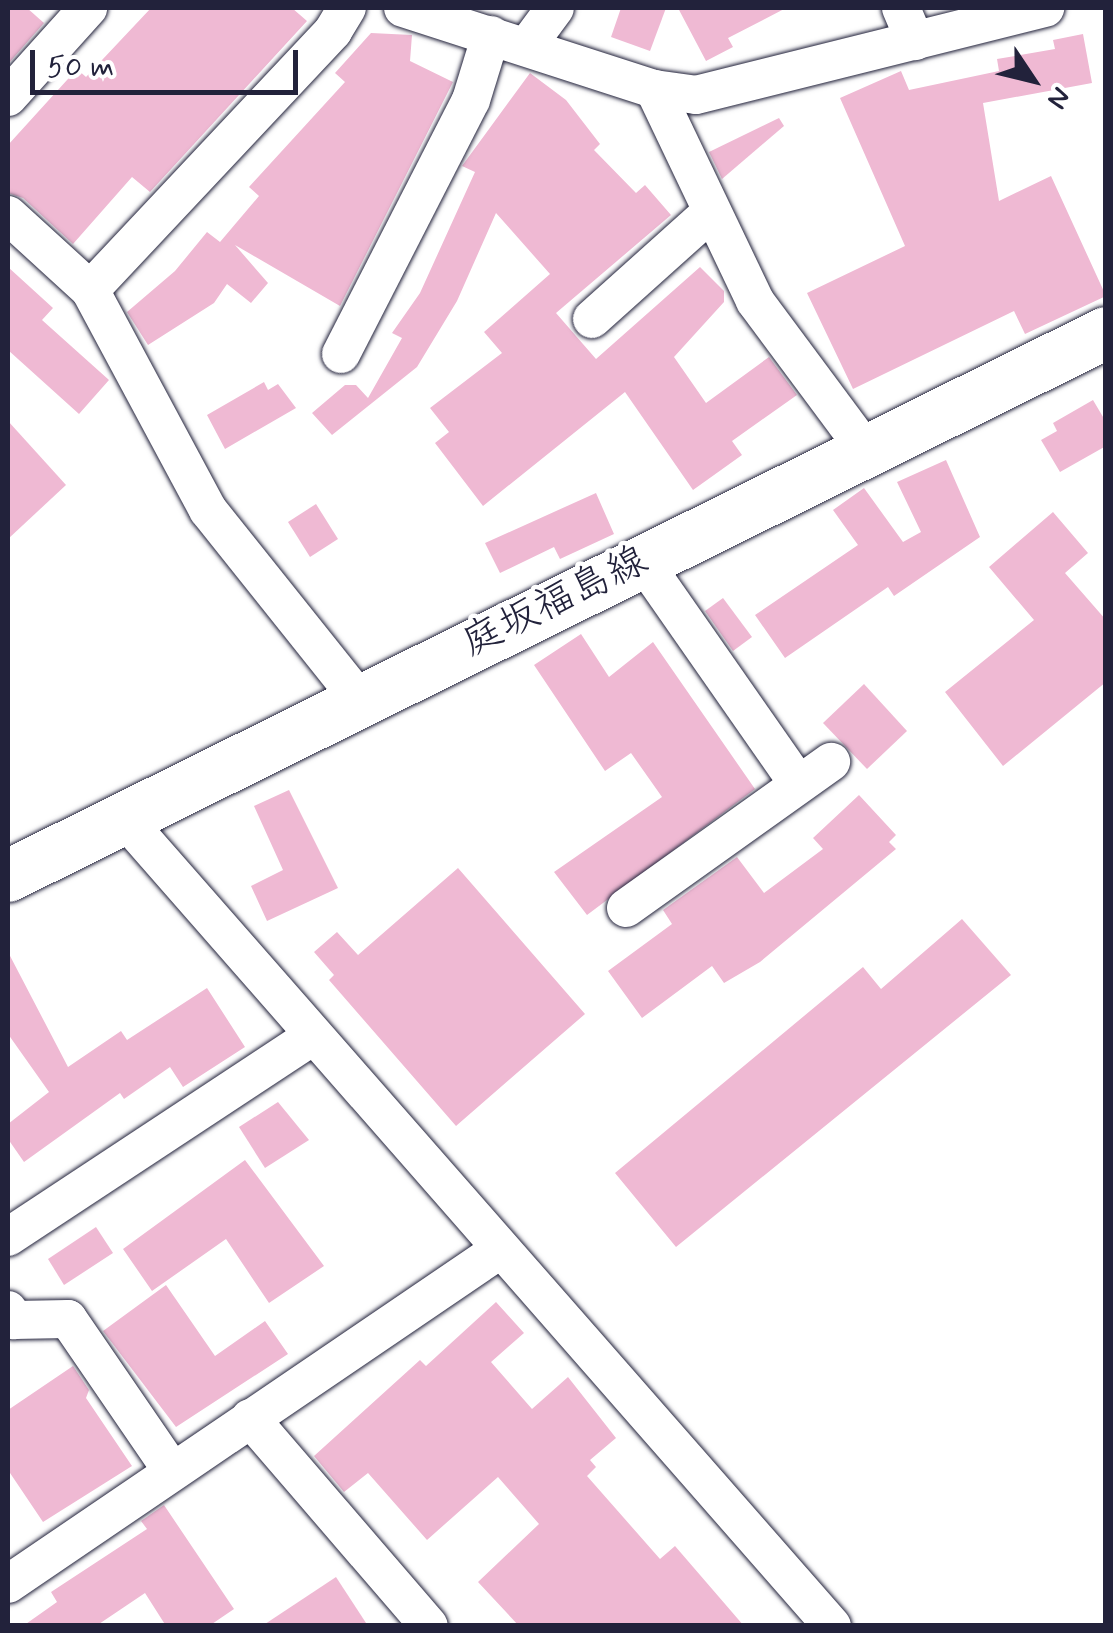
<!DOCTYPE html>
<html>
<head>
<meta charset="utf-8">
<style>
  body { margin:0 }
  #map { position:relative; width:1113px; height:1633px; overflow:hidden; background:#fff; font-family:Mynerve,"Klee One",sans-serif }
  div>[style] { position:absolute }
  .building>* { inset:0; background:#efb9d3 }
  .roads { filter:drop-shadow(0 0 2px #22223b) drop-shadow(0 0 2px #22223b) }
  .street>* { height:38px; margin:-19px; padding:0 19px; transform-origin:19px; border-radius:19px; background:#fff }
  .secondary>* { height:52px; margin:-26px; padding:0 26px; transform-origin:26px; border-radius:26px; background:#fff }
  span { translate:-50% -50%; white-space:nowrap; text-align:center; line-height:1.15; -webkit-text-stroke:9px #fff; paint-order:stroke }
  .street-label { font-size:40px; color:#22223b }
  .frame { position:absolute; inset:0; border:10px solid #22223b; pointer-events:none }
  .north { position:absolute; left:983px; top:30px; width:100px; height:100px; -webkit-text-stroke:8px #fff; paint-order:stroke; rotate:125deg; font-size:28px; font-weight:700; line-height:40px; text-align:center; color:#22223b }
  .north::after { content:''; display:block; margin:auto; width:35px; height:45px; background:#22223b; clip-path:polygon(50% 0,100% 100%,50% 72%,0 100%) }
  .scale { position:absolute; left:30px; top:50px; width:268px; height:45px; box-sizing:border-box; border:5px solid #22223b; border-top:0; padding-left:12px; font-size:30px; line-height:35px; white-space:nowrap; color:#22223b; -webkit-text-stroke:8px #fff; paint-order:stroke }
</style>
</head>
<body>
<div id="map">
  <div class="building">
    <i style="clip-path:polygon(8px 8px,27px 8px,44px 23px,8px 64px)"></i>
    <i style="clip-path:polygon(151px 8px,292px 8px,307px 21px,150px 192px,132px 177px,73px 244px,23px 198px,8px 193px,8px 145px,77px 69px,86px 77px)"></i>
    <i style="clip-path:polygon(621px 8px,666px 8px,650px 51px,611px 37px)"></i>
    <i style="clip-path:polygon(678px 8px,786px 8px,728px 38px,733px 47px,706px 61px)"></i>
    <i style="clip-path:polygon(371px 33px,412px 35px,410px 61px,453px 82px,340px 306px,235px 245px,268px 283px,251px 303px,227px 284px,214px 303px,148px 345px,127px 312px,175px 271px,207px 232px,220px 242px,259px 196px,249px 187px,345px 82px,335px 73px)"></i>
    <i style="clip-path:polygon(1083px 34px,1092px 83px,983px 103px,999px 201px,1051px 176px,1106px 296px,1025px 334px,1014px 311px,853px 389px,807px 293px,905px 246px,840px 98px,901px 71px,909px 90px,999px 71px,997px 59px,1055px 49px,1053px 40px)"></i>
    <i style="clip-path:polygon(530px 73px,566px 100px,600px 144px,594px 150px,636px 193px,645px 185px,671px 215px,556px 313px,596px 359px,700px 267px,724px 291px,724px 302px,674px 357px,706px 403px,769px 357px,797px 395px,732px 441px,742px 455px,693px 490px,625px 392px,483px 506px,435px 443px,449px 432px,430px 408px,502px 353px,484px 332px,550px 274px,496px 213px,457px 301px,417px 367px,332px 435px,312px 413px,345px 385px,356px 385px,368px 398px,402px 338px,392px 333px,420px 293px,475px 172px,462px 166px)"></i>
    <i style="clip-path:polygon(779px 118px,784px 126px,722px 179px,709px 152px)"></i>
    <i style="clip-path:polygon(8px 267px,53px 308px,42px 320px,109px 380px,79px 414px,8px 350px)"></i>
    <i style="clip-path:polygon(264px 382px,268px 390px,278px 384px,296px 408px,225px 449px,207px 415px)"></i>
    <i style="clip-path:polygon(1093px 400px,1106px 422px,1106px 446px,1060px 472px,1041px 440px,1057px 431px,1053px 423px)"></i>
    <i style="clip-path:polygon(8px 421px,66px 485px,8px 539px)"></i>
    <i style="clip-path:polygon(946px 460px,980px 537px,894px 596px,888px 587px,785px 658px,755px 615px,858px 545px,833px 510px,864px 488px,903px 542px,921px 532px,897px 482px)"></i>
    <i style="clip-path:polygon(596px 493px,614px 534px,560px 559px,554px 547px,500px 573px,485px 543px)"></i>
    <i style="clip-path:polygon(316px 504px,338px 539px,310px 557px,288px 522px)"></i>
    <i style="clip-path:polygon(1053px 512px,1088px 553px,1065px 573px,1106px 620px,1106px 682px,1003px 766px,945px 692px,1034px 620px,989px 567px)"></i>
    <i style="clip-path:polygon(723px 598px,752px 637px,733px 651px,705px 611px)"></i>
    <i style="clip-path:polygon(581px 634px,609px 677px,653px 642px,755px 789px,587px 915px,554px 872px,662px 797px,631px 753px,605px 771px,534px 665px)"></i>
    <i style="clip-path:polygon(864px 684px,907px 731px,867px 769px,823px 723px)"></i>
    <i style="clip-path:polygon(289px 790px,338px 888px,267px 921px,251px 886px,283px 870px,254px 806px)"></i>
    <i style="clip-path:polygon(859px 795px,896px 835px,889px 842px,896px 849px,760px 962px,724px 983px,712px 966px,642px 1018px,608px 971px,672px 924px,663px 910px,737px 857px,764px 893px,823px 849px,813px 838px)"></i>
    <i style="clip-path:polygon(458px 868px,585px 1014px,456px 1126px,329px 980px,334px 975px,314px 952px,337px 932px,358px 955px)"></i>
    <i style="clip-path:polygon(962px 919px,1011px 975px,676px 1247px,615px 1173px,863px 967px,881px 989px)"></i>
    <i style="clip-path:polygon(8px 952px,68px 1067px,121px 1031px,127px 1040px,207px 988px,245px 1047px,183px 1087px,170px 1067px,124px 1099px,120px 1093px,24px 1162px,8px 1139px,8px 1124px,49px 1092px,8px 1034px)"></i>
    <i style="clip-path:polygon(278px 1102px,309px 1140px,265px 1168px,239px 1127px)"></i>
    <i style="clip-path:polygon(245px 1160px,324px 1266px,269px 1303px,226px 1239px,152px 1291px,123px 1249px)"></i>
    <i style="clip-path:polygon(96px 1227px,113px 1253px,64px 1285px,48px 1259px)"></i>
    <i style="clip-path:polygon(166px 1285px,215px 1356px,265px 1321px,288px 1354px,176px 1427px,103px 1331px)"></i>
    <i style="clip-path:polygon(496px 1302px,524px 1333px,491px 1362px,532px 1409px,568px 1377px,616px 1438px,590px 1460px,596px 1467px,587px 1476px,660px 1559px,675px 1546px,744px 1626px,519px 1626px,478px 1582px,539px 1524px,498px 1477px,427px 1540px,368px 1473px,344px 1492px,314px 1456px,420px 1360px,426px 1366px)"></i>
    <i style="clip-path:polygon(73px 1366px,89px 1390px,86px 1398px,132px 1466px,43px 1522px,8px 1470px,8px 1410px)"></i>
    <i style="clip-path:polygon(164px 1505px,234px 1609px,209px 1626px,166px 1626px,145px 1593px,96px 1626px,23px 1626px,57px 1602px,51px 1592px,147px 1529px,141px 1521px)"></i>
    <i style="clip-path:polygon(336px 1577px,368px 1626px,262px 1626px)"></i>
  </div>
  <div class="roads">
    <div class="street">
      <i style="left:403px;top:8px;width:264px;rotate:17.9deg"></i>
      <i style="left:654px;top:89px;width:42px;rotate:8.1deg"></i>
      <i style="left:696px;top:95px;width:360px;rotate:-14deg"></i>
      <i style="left:901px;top:8px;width:36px;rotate:67deg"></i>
      <i style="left:527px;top:46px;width:47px;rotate:-53.6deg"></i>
      <i style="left:654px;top:89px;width:235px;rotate:64.5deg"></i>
      <i style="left:755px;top:301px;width:184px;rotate:53.4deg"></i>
      <i style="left:8px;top:97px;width:120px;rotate:-48deg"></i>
      <i style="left:8px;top:215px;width:111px;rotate:42.4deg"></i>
      <i style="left:90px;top:290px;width:250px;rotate:61.8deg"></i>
      <i style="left:208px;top:510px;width:241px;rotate:51.4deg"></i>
      <i style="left:90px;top:290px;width:355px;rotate:-46.8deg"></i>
      <i style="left:333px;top:31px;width:27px;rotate:-59deg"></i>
      <i style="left:592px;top:319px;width:157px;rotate:-41.9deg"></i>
      <i style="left:341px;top:354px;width:285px;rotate:-62.9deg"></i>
      <i style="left:471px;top:100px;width:68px;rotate:-72.9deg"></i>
      <i style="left:642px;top:560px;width:273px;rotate:55.1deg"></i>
      <i style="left:124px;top:818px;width:1074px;rotate:48.77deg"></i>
      <i style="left:626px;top:908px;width:252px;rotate:-35.5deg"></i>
      <i style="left:8px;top:1237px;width:365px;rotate:-33.4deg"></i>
      <i style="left:8px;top:1310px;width:12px;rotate:59deg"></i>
      <i style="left:14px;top:1320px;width:54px;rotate:-1.1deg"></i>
      <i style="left:68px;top:1319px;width:184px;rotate:55.6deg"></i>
      <i style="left:250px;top:1418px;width:274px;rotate:49.3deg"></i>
      <i style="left:8px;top:1584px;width:596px;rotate:-34.2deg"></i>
    </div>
    <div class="secondary">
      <i style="left:8px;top:876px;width:1225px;rotate:-26.31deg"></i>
    </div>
  </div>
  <div class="street-label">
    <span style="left:555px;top:602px;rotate:-26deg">庭坂福島線</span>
  </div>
  <div class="frame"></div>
  <div class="north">N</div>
  <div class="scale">50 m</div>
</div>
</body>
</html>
